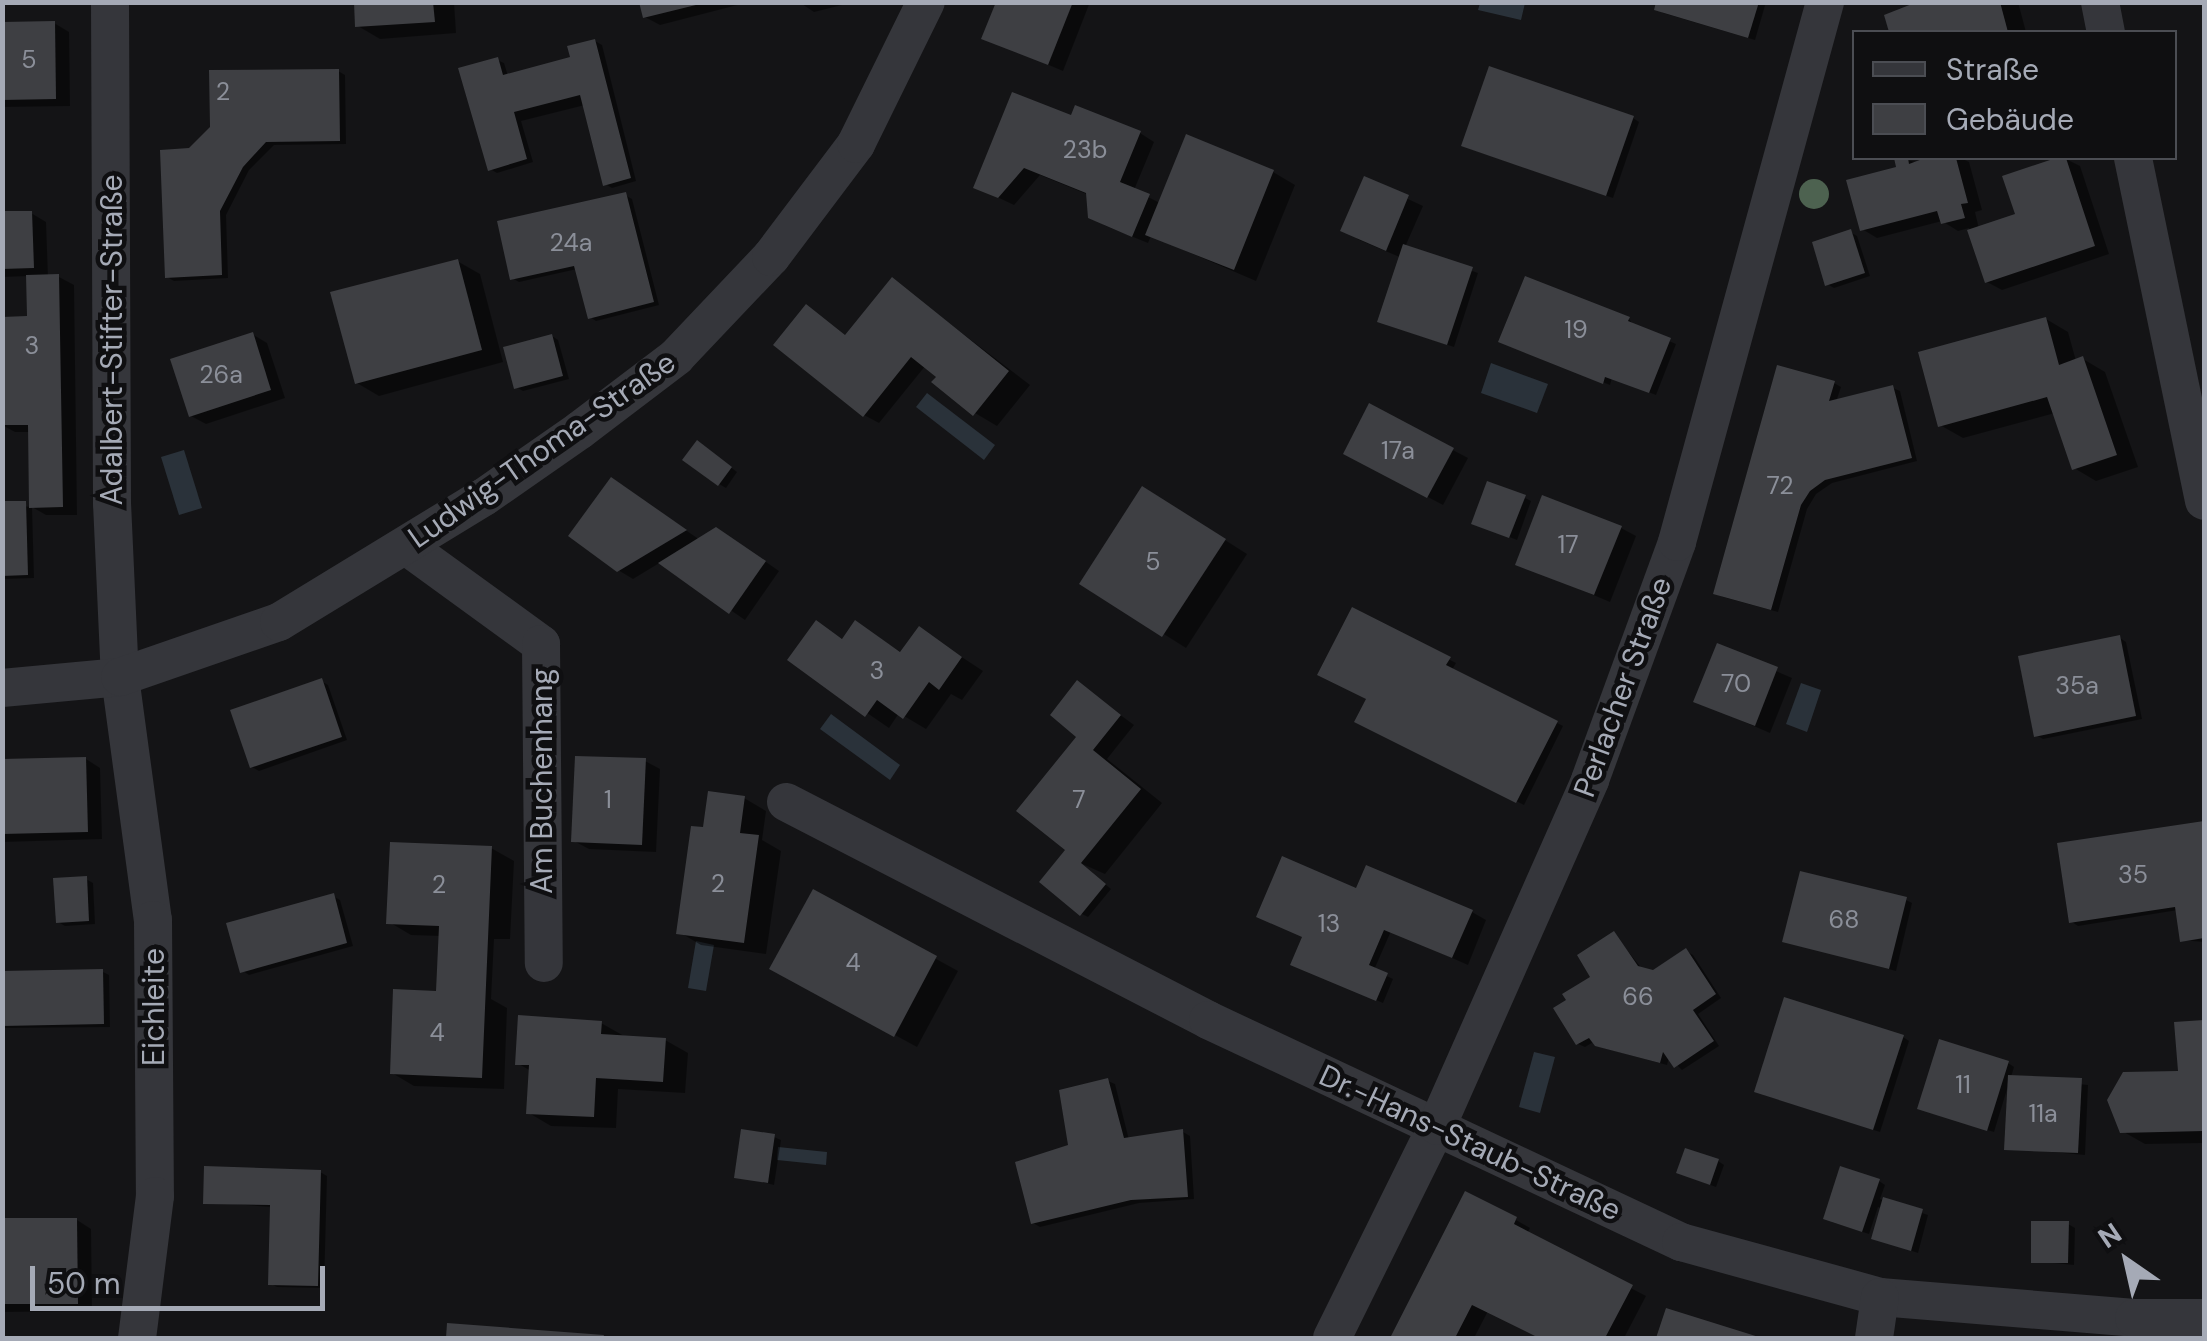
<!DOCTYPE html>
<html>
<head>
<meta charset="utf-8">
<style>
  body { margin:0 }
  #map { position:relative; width:2207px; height:1341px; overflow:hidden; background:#141416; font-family:"DM Sans",sans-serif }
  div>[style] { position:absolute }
  .water>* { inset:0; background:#2a323a }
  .shadow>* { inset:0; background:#0007 }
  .building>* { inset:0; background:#3e3f43 }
  .street>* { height:38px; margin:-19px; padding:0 19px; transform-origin:19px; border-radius:19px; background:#35363b }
  .trees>* { width:30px; height:30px; margin:-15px; border-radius:50%; background:#4d6250 }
  span { translate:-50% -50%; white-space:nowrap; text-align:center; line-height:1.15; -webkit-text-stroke:9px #0f0f11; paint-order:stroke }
  .number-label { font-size:25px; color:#8b8f99 }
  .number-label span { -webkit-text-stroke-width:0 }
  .street-label { font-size:30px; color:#a5aab6 }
  .frame { position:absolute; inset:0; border:5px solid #a5aab6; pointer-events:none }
  .legend { position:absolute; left:1852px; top:30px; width:325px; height:130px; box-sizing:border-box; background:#0f0f11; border:2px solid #4b4d53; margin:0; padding:12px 18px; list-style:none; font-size:30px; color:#a5aab6 }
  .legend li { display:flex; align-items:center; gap:20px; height:50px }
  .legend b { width:50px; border:2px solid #4b4d53 }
  .north { position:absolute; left:2077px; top:1211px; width:100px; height:100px; -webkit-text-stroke:8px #0f0f11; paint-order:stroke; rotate:326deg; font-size:28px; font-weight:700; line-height:40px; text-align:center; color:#a5aab6 }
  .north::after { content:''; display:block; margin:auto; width:35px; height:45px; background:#a5aab6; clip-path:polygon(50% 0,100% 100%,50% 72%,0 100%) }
  .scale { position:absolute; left:30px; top:1266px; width:295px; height:45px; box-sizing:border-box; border:5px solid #a5aab6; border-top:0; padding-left:12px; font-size:30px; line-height:35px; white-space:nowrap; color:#a5aab6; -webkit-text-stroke:8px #0f0f11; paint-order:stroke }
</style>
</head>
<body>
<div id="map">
  <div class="water">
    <i style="clip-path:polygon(1480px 3px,1480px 2px,1525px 3px,1521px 20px,1478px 10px)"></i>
    <i style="clip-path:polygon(1491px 363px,1548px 384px,1537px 413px,1481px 393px)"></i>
    <i style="clip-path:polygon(927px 393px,995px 445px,984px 460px,916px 407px)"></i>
    <i style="clip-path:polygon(184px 450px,202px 508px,179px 515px,161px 457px)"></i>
    <i style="clip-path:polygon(1801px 683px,1821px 690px,1807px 732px,1786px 724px)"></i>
    <i style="clip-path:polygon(831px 714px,900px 765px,890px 780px,820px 729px)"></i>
    <i style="clip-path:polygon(696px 941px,714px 945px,706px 991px,688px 988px)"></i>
    <i style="clip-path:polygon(1534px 1052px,1555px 1057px,1540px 1113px,1519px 1107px)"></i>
    <i style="clip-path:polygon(778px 1147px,827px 1152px,826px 1165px,777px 1160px)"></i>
  </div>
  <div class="shadow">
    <i style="clip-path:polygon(356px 2px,454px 2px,456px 33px,380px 39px,358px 26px)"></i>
    <i style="clip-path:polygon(642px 2px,749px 2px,660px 25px,645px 17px)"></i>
    <i style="clip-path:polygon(799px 2px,854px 2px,814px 12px)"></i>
    <i style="clip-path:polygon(998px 2px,1090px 2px,1063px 71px,985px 38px)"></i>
    <i style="clip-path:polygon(1659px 2px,1766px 2px,1755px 40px,1663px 13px,1657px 9px)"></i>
    <i style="clip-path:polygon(1919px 2px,2018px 2px,2026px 32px,1892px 32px,1888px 16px)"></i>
    <i style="clip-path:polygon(54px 23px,69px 32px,70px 106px,2px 107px,2px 24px)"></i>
    <i style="clip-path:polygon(595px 41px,602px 45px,636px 181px,612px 188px,605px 184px,585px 105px,521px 121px,533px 162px,497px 173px,490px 169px,497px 60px,504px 63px,508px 76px,573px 59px)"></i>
    <i style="clip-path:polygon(338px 71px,345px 75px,346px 144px,274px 145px,249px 170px,226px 215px,228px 278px,174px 281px,167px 277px,190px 151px)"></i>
    <i style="clip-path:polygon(1072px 118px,1140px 133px,1154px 142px,1134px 190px,1160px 203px,1273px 172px,1295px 185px,1256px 281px,1151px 236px,1148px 243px,1106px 226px,1090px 217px,1089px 195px,1040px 175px,1014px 205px,976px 187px)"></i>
    <i style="clip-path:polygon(1633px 118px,1639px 122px,1613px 198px,1471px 149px)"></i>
    <i style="clip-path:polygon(1896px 158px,1921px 163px,1927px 158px,1961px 158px,1969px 162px,1982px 210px,1975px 212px,1979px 229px,2018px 215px,2005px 177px,2064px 158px,2080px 166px,2109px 254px,2002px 290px,1987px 282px,1969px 228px,1958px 231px,1942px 221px,1877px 238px,1862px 229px,1899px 169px)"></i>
    <i style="clip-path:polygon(1365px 179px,1423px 206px,1405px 247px,1478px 273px,1454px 347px,1387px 325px,1402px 258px,1357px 239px)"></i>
    <i style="clip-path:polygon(625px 195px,632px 199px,659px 305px,596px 321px,590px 317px,577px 269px,519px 282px,512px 278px)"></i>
    <i style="clip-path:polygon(31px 213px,46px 222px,48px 277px,59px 277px,74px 285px,77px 515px,46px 515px,32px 507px,34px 578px,2px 579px,2px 504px,31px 507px,30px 432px,15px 432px,2px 425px,2px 319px,30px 319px,29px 276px,2px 277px,2px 214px)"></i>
    <i style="clip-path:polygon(1850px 232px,1857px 236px,1870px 276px,1834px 288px,1827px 284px)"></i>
    <i style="clip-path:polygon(457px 261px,480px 274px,503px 362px,379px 396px,357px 383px)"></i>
    <i style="clip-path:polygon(1526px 279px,1629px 319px,1634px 326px,1676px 344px,1656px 395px,1612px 378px,1610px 385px,1508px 345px)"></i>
    <i style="clip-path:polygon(892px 280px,1030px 385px,997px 426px,975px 413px,926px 365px,879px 423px,864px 415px,846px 338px)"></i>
    <i style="clip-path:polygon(2046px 319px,2068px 332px,2076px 361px,2083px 359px,2105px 372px,2138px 467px,2096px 481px,2074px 468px,2055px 413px,1963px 438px,1940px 425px)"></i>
    <i style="clip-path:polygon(252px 334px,267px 343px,285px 398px,206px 424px,191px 416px)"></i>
    <i style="clip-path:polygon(552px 336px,558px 340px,569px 379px,523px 391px,516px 387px)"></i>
    <i style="clip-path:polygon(1834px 383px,1841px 387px,1836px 402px,1893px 388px,1900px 391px,1917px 461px,1832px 483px,1816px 494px,1807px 509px,1778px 612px,1723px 597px,1716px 593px)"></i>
    <i style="clip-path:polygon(1371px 407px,1468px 458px,1443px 505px,1360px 461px)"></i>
    <i style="clip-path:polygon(704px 447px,737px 472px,726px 488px,719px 484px)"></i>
    <i style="clip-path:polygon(626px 489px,700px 540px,731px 538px,779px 571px,745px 620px,661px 562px,633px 579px,618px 570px)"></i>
    <i style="clip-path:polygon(1525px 498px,1531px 501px,1517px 540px,1481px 526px)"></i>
    <i style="clip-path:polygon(1165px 502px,1247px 554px,1186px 648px,1083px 583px)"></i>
    <i style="clip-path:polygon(1621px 528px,1636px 536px,1610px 602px,1518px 563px)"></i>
    <i style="clip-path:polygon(1353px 611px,1456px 663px,1452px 670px,1563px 726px,1524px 805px,1358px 721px,1369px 698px)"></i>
    <i style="clip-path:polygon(817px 623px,844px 640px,856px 623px,902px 653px,919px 629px,983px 671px,962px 700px,951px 694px,926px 729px,899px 713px,889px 728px,790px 660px)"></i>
    <i style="clip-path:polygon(2120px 638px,2126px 642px,2142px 719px,2043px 739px,2036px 735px)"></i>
    <i style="clip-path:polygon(1718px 646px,1792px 678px,1770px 733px,1696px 701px)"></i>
    <i style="clip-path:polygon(321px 681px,328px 685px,347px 740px,259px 771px,252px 767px)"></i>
    <i style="clip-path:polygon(1078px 684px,1134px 725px,1107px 759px,1162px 803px,1105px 874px,1078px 862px,1111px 889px,1088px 917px,1082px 914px,1068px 850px,1080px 736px)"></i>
    <i style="clip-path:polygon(86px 759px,100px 768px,102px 839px,2px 842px,2px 761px)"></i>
    <i style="clip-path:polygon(645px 761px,660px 769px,656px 852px,589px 849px,574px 841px)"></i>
    <i style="clip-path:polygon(744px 798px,766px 811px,762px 840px,781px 851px,766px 954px,701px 945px,679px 932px,705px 830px)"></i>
    <i style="clip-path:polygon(2204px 823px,2204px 942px,2182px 940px,2178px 910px,2078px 926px,2072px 922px,2060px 846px)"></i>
    <i style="clip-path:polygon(491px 848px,514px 861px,510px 939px,494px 939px,491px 999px,507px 1008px,504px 1089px,414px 1086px,392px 1073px,439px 993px,441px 936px,411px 935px,389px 922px)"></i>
    <i style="clip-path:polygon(86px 879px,93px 883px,95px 924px,65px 926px,58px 922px)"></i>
    <i style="clip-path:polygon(814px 892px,958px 971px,917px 1047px,794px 980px)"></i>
    <i style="clip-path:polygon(1367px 895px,1472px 912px,1486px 920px,1468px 965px,1391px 931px,1374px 970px,1393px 979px,1383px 1003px,1300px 967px)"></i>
    <i style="clip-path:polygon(333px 896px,340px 900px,353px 946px,249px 975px,243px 971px)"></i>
    <i style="clip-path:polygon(1906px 900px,1912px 903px,1896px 971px,1785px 941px)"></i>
    <i style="clip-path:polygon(1614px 934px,1643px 970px,1653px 973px,1686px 951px,1693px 955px,1721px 998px,1698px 1014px,1719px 1046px,1682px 1070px,1669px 1057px,1667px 1065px,1604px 1048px,1595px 1041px,1585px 1047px,1578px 1044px,1594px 977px)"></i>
    <i style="clip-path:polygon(103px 972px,109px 975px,110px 1027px,2px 1028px,2px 973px)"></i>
    <i style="clip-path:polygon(601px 1023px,624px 1036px,665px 1040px,688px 1053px,685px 1093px,618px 1089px,616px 1128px,551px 1126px,529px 1113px,531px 1071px,517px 1063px)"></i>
    <i style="clip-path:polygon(2204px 1023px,2204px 1143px,2145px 1144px,2122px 1131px,2181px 1074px,2177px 1025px)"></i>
    <i style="clip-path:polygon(1903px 1037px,1909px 1041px,1880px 1132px,1764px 1095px)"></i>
    <i style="clip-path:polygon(2008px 1063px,2014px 1067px,2011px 1077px,2088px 1085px,2085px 1155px,2007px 1148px,2008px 1086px,1994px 1132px,1926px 1111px)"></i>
    <i style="clip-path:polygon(1108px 1081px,1115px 1084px,1129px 1140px,1183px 1132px,1190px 1136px,1194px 1199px,1139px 1203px,1040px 1227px,1033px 1223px)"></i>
    <i style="clip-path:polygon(774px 1137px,781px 1140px,774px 1185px,737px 1176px)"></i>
    <i style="clip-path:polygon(1718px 1161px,1724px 1165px,1716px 1187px,1686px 1176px)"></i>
    <i style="clip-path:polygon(320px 1172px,327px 1176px,324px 1288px,277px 1287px,271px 1284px,272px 1207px,205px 1202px)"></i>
    <i style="clip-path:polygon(1879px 1181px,1885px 1185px,1880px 1199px,1928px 1215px,1918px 1253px,1874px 1238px,1882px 1208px,1878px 1207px,1869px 1234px,1832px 1222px)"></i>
    <i style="clip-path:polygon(77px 1220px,91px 1229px,92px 1311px,2px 1312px,2px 1221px)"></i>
    <i style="clip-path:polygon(1516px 1220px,1530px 1228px,1527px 1234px,1646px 1296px,1624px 1338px,1542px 1338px,1488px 1311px,1474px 1338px,1393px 1337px)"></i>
    <i style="clip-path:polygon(2068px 1224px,2075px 1228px,2074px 1265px,2033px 1261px)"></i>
    <i style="clip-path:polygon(450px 1325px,603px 1337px,605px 1338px,449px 1338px)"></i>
  </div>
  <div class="building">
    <i style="clip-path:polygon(354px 2px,433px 2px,435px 22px,355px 27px)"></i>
    <i style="clip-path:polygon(639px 2px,700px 2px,700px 4px,643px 18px)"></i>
    <i style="clip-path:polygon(996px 2px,1073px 2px,1048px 65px,981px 39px)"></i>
    <i style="clip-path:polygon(1656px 2px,1759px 2px,1748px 38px,1654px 10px)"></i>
    <i style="clip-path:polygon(1917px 2px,2000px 2px,2008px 32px,1889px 32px,1884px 15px)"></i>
    <i style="clip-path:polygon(55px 21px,56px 99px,2px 100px,2px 22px)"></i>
    <i style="clip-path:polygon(595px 39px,631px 178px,603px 186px,580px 95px,514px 112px,527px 159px,488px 171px,458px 68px,498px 57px,503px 75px,570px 57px,567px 46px)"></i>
    <i style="clip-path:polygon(1489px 66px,1634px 116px,1606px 196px,1461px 146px)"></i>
    <i style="clip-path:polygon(339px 69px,340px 141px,266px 142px,243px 167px,220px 211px,222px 275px,165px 278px,160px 150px,189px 148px,210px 127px,209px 70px)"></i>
    <i style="clip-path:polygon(1012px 92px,1071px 115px,1075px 105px,1141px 131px,1120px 182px,1150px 194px,1132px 237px,1088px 218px,1086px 193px,1024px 168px,998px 198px,973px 188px)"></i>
    <i style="clip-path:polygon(1186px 134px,1274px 170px,1234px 270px,1145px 235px)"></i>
    <i style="clip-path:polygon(1894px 158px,1908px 158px,1909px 164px,1925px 158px,1956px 158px,1968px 203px,1961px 204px,1965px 218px,1941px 224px,1937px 211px,1860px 231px,1846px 180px,1896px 167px)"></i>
    <i style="clip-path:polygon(2056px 158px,2066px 158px,2095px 246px,1985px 283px,1967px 230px,2015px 214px,2002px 176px)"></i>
    <i style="clip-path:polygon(1364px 176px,1409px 195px,1386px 251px,1340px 231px)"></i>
    <i style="clip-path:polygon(626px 192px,654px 302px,588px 319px,574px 266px,510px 280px,497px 221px)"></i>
    <i style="clip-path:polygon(2px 211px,32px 211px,34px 268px,2px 269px)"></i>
    <i style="clip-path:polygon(1851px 229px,1865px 273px,1825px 286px,1812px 242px)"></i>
    <i style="clip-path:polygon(1403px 244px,1473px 267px,1447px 345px,1377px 322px)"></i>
    <i style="clip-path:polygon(458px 259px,482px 350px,355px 384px,330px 292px)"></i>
    <i style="clip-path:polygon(59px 274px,63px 507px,29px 508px,28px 425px,2px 425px,2px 317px,27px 316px,26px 275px)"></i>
    <i style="clip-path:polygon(1525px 276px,1630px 317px,1628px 321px,1671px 338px,1649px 393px,1605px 377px,1603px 384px,1498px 342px)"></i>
    <i style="clip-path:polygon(892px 277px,1009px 371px,973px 416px,931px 382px,936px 377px,911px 357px,863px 417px,773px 345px,806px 304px,845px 335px)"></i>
    <i style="clip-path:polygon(2046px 317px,2059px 365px,2083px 356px,2117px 455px,2072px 470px,2047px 397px,1938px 427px,1918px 352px)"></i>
    <i style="clip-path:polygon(253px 332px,271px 390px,189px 417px,170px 359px)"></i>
    <i style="clip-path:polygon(552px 334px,563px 376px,514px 389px,503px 347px)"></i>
    <i style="clip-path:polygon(1777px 365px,1835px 381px,1829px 401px,1893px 385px,1912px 458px,1825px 480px,1810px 491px,1801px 505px,1771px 610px,1713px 594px)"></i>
    <i style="clip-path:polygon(1369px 403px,1454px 448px,1427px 498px,1343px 454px)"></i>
    <i style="clip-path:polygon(697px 440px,732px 467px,718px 486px,682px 460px)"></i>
    <i style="clip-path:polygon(611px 477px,687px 530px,617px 572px,568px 536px)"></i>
    <i style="clip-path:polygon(1487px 481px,1526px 495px,1509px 538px,1471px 524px)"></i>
    <i style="clip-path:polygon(1142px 486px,1226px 539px,1162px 637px,1079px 584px)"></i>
    <i style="clip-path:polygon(1542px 495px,1622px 526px,1594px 595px,1515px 565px)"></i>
    <i style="clip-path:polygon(2px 501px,26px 501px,28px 575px,2px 576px)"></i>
    <i style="clip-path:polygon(716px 527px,766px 561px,729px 614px,658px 563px)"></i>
    <i style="clip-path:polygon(1352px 607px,1451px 657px,1446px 665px,1558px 721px,1516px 803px,1354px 722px,1366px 699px,1317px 675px)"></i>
    <i style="clip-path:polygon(816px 620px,842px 639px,855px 620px,900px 652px,919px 626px,962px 657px,939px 690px,929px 682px,903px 719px,877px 700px,865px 717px,787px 660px)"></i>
    <i style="clip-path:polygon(2120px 635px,2136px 716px,2034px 737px,2018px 656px)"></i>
    <i style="clip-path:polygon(1717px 643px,1778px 667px,1755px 726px,1693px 702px)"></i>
    <i style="clip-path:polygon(322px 678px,342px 737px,250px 768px,230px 710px)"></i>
    <i style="clip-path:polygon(1077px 680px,1121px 715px,1093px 750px,1141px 789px,1081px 863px,1106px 884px,1080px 916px,1039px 882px,1065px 850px,1016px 811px,1076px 737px,1050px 715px)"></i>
    <i style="clip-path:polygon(575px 756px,646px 758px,642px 845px,571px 842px)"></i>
    <i style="clip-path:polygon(86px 757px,88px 832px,2px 834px,2px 759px)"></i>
    <i style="clip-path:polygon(708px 791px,745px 796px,740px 833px,759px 835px,744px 943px,676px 934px,691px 826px,703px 827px)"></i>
    <i style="clip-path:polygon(2204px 821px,2204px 938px,2180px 942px,2175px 907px,2069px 923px,2057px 843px)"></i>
    <i style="clip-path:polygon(390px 842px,492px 846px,482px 1078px,390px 1074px,393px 989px,436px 991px,439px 926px,386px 924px)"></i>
    <i style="clip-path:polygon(1282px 856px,1356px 888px,1366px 865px,1473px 910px,1452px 958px,1384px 930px,1369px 965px,1388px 973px,1376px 1001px,1290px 965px,1302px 937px,1256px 917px)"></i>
    <i style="clip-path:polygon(1800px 871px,1907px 897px,1889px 969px,1782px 942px)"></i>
    <i style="clip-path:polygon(87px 876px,89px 921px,56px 923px,53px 878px)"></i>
    <i style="clip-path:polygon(813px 889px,937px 956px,894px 1037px,769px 969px)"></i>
    <i style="clip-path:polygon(334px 893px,347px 943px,240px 973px,226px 923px)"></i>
    <i style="clip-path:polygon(1614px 931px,1638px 966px,1653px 970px,1686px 948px,1716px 994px,1693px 1010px,1714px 1041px,1674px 1068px,1663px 1052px,1660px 1063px,1595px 1046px,1589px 1038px,1576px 1045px,1553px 1008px,1566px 1000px,1562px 994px,1590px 977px,1577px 955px)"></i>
    <i style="clip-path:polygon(103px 969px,104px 1024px,2px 1026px,2px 971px)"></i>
    <i style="clip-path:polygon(1784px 997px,1904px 1035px,1873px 1130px,1754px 1092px)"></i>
    <i style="clip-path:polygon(518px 1015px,602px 1021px,601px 1034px,666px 1038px,663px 1082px,596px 1078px,594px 1117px,526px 1114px,529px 1065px,515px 1065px)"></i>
    <i style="clip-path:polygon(2204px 1020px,2204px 1131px,2120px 1133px,2107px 1100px,2123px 1072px,2178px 1071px,2174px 1022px)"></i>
    <i style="clip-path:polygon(1939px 1039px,2009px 1061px,1987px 1131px,1917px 1109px)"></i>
    <i style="clip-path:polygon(2008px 1075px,2082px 1078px,2078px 1153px,2004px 1150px)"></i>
    <i style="clip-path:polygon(1108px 1078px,1124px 1138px,1183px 1129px,1188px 1197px,1131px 1200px,1031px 1224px,1015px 1162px,1068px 1145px,1059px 1090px)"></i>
    <i style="clip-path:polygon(741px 1129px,775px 1134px,768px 1183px,734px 1178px)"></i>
    <i style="clip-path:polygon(1685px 1148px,1719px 1159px,1710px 1185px,1676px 1173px)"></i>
    <i style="clip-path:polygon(204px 1166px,321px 1170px,318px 1286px,268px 1285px,270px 1205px,203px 1204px)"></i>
    <i style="clip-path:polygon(1840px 1166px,1880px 1179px,1862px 1232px,1823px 1219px)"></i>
    <i style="clip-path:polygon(1465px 1191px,1517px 1217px,1514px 1224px,1633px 1285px,1605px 1338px,1539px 1338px,1472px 1305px,1455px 1338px,1390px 1338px)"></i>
    <i style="clip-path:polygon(1883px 1197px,1923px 1209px,1911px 1251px,1871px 1239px)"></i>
    <i style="clip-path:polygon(2px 1218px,77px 1218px,78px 1304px,2px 1304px)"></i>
    <i style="clip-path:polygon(2031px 1221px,2069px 1221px,2068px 1263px,2031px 1263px)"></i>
    <i style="clip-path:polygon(1666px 1308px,1762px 1338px,1656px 1338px)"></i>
    <i style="clip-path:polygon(447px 1323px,604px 1335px,603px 1338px,446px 1338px)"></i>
  </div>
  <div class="street">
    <i style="left:110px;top:2px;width:501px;rotate:89.77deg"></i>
    <i style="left:112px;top:503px;width:174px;rotate:87.4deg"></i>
    <i style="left:120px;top:677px;width:245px;rotate:82.3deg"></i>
    <i style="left:153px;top:920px;width:276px;rotate:89.6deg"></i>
    <i style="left:155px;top:1196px;width:143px;rotate:97.2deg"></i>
    <i style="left:2100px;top:2px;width:31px;rotate:79deg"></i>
    <i style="left:2133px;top:158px;width:350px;rotate:78.3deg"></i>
    <i style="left:406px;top:546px;width:167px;rotate:36deg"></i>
    <i style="left:541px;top:644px;width:319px;rotate:89.5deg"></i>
    <i style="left:2px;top:688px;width:119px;rotate:-5.3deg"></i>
    <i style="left:120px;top:677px;width:168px;rotate:-19.1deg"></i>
    <i style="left:279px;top:622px;width:240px;rotate:-31.4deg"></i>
    <i style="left:484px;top:497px;width:117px;rotate:-34.9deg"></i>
    <i style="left:580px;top:430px;width:121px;rotate:-37.2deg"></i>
    <i style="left:676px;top:357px;width:138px;rotate:-46.5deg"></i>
    <i style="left:771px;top:257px;width:141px;rotate:-53deg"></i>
    <i style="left:856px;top:144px;width:158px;rotate:-63.8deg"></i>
    <i style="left:786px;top:802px;width:475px;rotate:27.3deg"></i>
    <i style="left:1208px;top:1020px;width:523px;rotate:25.14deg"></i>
    <i style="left:1681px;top:1242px;width:206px;rotate:15.4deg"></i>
    <i style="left:1880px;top:1297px;width:255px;rotate:4.7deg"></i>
    <i style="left:2134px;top:1318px;width:70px"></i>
    <i style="left:1332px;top:1338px;width:237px;rotate:-63.7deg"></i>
    <i style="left:1437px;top:1126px;width:378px;rotate:-66.1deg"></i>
    <i style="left:1590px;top:780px;width:253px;rotate:-69.9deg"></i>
    <i style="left:1677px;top:542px;width:560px;rotate:-74.67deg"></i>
    <i style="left:1874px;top:1338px;width:41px;rotate:-81.7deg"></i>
  </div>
  <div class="trees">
    <i style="left:1814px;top:194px"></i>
  </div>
  <div class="number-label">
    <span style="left:29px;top:60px">5</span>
    <span style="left:223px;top:92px">2</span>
    <span style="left:1085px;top:150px">23b</span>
    <span style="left:571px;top:243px">24a</span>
    <span style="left:1576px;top:330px">19</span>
    <span style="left:32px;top:346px">3</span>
    <span style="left:221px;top:375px">26a</span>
    <span style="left:1398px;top:451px">17a</span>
    <span style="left:1780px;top:486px">72</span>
    <span style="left:1568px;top:545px">17</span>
    <span style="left:1153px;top:562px">5</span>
    <span style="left:877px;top:671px">3</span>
    <span style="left:1736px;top:684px">70</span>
    <span style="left:2077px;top:686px">35a</span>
    <span style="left:608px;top:800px">1</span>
    <span style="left:1079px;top:800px">7</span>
    <span style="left:2133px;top:875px">35</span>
    <span style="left:718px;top:884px">2</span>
    <span style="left:439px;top:885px">2</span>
    <span style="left:1844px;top:920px">68</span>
    <span style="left:1329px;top:924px">13</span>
    <span style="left:853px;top:963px">4</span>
    <span style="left:1638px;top:997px">66</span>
    <span style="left:437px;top:1033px">4</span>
    <span style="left:1963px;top:1085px">11</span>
    <span style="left:2043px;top:1114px">11a</span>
  </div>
  <div class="street-label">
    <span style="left:112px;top:340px;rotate:-90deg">Adalbert-Stifter-Straße</span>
    <span style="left:542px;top:450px;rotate:-35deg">Ludwig-Thoma-Straße</span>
    <span style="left:1623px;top:687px;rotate:-70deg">Perlacher Straße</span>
    <span style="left:542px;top:781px;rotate:-90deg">Am Buchenhang</span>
    <span style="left:154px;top:1007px;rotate:-90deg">Eichleite</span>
    <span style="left:1470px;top:1143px;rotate:25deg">Dr.-Hans-Staub-Straße</span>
  </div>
  <div class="frame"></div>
  <ul class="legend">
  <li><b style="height:12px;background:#35363b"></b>Straße</li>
  <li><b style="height:28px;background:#3e3f43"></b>Gebäude</li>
  </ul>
  <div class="north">N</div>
  <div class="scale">50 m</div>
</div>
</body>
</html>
